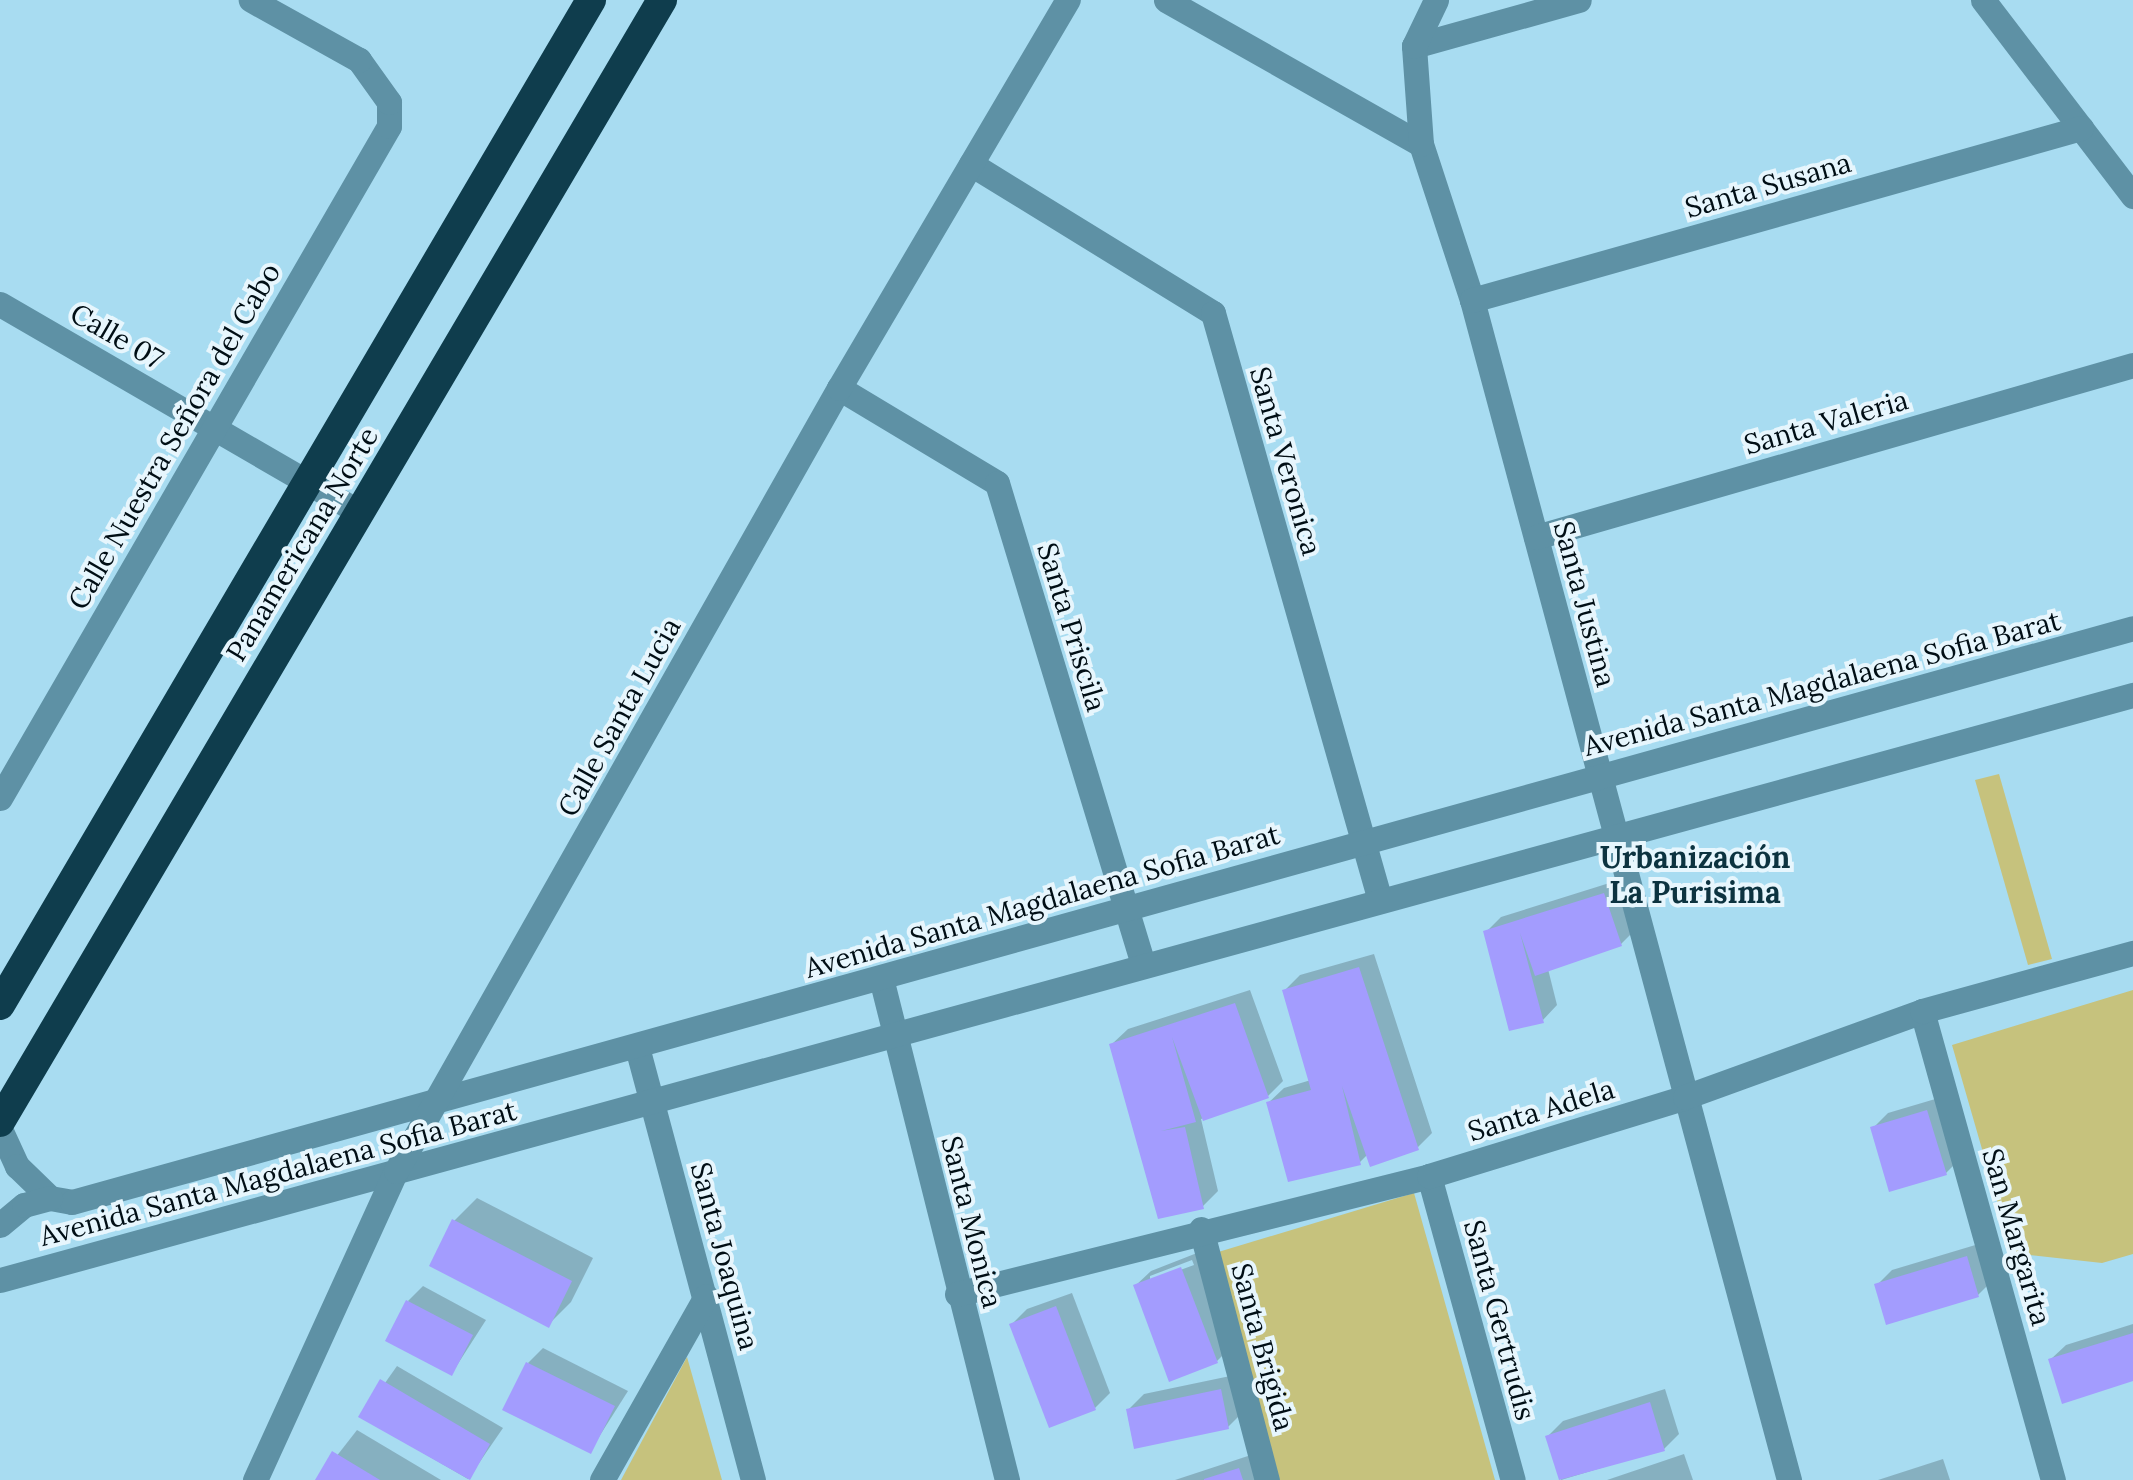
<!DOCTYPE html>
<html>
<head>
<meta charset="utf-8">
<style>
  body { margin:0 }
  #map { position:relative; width:2133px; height:1480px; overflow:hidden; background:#a8dcf1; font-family:Lora,serif }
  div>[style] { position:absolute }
  .green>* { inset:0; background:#c6c27d }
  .shadow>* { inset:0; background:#0003 }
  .building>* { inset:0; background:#a39cfe }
  .minor>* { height:25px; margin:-12.5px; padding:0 12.5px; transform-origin:12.5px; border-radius:12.5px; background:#5e91a5 }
  .highway>* { height:30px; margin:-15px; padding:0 15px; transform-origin:15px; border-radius:15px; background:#0f3d4d }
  span { translate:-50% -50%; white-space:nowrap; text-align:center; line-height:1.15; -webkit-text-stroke:8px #e7f6fd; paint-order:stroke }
  .street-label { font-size:28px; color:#000e15 }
  .neighbourhood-label { font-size:30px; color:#0c3340; font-weight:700 }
</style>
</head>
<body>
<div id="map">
  <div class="green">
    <i style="clip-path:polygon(1999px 774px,2052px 959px,2028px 965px,1975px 780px)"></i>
    <i style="clip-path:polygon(2133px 990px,2133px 1254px,2102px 1263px,2030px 1255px,2014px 1260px,1952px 1045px)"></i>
    <i style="clip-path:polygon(1414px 1193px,1495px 1480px,1277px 1480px,1215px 1253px)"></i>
    <i style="clip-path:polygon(687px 1357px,722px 1480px,621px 1480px)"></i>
  </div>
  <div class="shadow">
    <i style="clip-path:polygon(1619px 880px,1636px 929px,1621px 944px,1548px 969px,1557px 1005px,1542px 1021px,1486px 932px,1501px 917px)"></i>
    <i style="clip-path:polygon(1374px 954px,1432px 1133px,1417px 1148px,1368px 1154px,1359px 1163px,1268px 1103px,1284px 1088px,1311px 1080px,1285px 990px,1300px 975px)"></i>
    <i style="clip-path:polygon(1250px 990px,1283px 1081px,1268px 1096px,1201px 1119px,1218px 1191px,1203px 1206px,1112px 1044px,1128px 1029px)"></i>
    <i style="clip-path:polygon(1942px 1097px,1961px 1158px,1946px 1173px,1873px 1128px,1888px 1113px)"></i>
    <i style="clip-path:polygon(477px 1198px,593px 1258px,571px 1302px,548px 1325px,454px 1221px)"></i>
    <i style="clip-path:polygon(1982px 1243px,1993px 1280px,1978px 1295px,1877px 1285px,1892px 1270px)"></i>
    <i style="clip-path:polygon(evenodd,1197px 1253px,1232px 1346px,1217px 1361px,1135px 1286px,1151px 1271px,1197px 1253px,1192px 1260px,1194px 1265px,1150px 1281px,1150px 1276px,1192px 1260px)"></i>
    <i style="clip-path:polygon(423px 1286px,486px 1320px,452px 1373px,408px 1301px)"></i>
    <i style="clip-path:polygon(1072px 1293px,1110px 1393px,1095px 1408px,1012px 1324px,1027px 1309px)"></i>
    <i style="clip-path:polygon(2133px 1324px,2133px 1379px,2050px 1360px,2066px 1345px)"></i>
    <i style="clip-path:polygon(543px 1348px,628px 1391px,590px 1451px,528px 1363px)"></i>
    <i style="clip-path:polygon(397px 1366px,503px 1428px,468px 1479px,361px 1417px)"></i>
    <i style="clip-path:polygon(1235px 1375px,1243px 1412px,1228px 1427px,1129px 1409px,1144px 1394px)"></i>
    <i style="clip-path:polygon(1665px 1389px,1679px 1434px,1664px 1449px,1561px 1480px,1548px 1436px,1563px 1421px)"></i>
    <i style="clip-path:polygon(357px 1430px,441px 1480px,318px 1480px)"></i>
    <i style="clip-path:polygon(1254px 1454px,1263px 1480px,1175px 1480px)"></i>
    <i style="clip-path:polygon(1684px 1454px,1693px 1480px,1607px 1480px)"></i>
    <i style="clip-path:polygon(1943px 1459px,1950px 1480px,1878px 1480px)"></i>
  </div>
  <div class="building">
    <i style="clip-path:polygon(1604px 893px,1622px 946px,1535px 976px,1520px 933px,1544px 1023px,1509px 1031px,1483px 931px)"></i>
    <i style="clip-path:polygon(1359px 967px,1419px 1150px,1370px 1167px,1342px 1086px,1361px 1165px,1288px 1182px,1266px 1102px,1311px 1090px,1282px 990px)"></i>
    <i style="clip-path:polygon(1235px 1003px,1269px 1098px,1203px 1121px,1172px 1037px,1196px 1122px,1161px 1131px,1185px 1127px,1204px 1209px,1158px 1219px,1109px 1044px)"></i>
    <i style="clip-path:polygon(1927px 1110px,1947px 1175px,1889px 1192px,1870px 1127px)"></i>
    <i style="clip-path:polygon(452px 1219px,572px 1281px,549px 1328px,429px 1266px)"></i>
    <i style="clip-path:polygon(1967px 1256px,1979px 1297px,1886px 1325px,1874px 1284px)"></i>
    <i style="clip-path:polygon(1181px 1267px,1218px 1363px,1169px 1382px,1133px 1285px)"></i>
    <i style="clip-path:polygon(406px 1300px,473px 1335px,452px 1376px,385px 1341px)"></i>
    <i style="clip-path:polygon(1056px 1306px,1096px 1410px,1049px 1428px,1009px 1324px)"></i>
    <i style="clip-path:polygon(2133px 1333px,2133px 1381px,2062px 1404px,2048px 1359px)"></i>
    <i style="clip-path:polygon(526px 1362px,615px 1406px,591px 1454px,502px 1410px)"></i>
    <i style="clip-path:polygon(380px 1379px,490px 1444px,470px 1480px,358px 1417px)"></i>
    <i style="clip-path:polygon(1221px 1389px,1229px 1429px,1134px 1449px,1126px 1409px)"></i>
    <i style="clip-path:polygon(1650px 1402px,1665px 1451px,1559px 1480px,1545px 1436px)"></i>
    <i style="clip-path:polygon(332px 1451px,380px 1480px,315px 1480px)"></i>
    <i style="clip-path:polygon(1239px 1468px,1243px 1480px,1204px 1480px,1204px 1479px)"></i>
  </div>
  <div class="minor">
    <i style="left:1166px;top:0;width:293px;rotate:29.5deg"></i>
    <i style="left:1421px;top:144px;width:164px;rotate:71.9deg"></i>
    <i style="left:1472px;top:300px;width:1222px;rotate:74.96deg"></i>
    <i style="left:1983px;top:0;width:247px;rotate:52.6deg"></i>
    <i style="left:1414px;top:46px;width:171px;rotate:-15.6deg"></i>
    <i style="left:1421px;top:144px;width:98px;rotate:-94.1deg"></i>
    <i style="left:1414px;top:46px;width:51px;rotate:-64.4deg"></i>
    <i style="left:971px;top:164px;width:284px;rotate:31.6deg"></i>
    <i style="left:1213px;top:313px;width:607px;rotate:74.13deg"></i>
    <i style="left:1472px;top:300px;width:633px;rotate:-15.77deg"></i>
    <i style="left:0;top:304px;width:415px;rotate:30.1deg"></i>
    <i style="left:839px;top:388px;width:184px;rotate:31deg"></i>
    <i style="left:997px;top:483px;width:503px;rotate:73.12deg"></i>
    <i style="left:1536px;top:537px;width:621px;rotate:-16.07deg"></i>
    <i style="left:0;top:798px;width:776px;rotate:-59.93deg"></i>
    <i style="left:389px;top:126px;width:24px;rotate:-90deg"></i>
    <i style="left:389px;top:102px;width:52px;rotate:-125.5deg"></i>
    <i style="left:359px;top:60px;width:124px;rotate:-150.9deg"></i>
    <i style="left:881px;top:978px;width:518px;rotate:75.91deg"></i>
    <i style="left:1922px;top:1011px;width:487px;rotate:74.4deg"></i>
    <i style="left:637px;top:1047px;width:448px;rotate:75deg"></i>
    <i style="left:0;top:1129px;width:41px;rotate:65.3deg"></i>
    <i style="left:17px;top:1166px;width:46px;rotate:44.1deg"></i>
    <i style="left:50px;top:1198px;width:22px;rotate:10deg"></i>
    <i style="left:72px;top:1202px;width:2139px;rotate:-15.56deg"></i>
    <i style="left:1429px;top:1176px;width:315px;rotate:74.6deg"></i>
    <i style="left:0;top:1225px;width:31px;rotate:-40deg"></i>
    <i style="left:24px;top:1205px;width:27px;rotate:-15deg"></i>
    <i style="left:1201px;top:1229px;width:260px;rotate:75.3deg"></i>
    <i style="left:0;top:1280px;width:2212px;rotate:-15.34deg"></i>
    <i style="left:957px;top:1294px;width:487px;rotate:-14deg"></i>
    <i style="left:1429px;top:1176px;width:268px;rotate:-17.1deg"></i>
    <i style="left:1685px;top:1097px;width:252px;rotate:-19.9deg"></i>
    <i style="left:1922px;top:1011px;width:219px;rotate:-15.4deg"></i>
    <i style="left:255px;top:1480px;width:340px;rotate:-65.5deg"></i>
    <i style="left:396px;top:1171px;width:900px;rotate:-60.5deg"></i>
    <i style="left:839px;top:388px;width:451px;rotate:-59.5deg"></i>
    <i style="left:602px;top:1480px;width:211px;rotate:-60.5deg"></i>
  </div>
  <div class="highway">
    <i style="left:0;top:1005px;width:1166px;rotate:-59.54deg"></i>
    <i style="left:0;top:1122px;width:1303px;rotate:-59.46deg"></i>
  </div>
  <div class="street-label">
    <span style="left:1768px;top:185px;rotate:-16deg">Santa Susana</span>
    <span style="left:117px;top:336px;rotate:30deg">Calle 07</span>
    <span style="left:1826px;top:422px;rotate:-16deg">Santa Valeria</span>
    <span style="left:174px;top:436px;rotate:-60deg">Calle Nuestra Señora del Cabo</span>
    <span style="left:1286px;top:461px;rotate:74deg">Santa Veronica</span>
    <span style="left:302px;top:544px;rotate:-59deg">Panamericana Norte</span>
    <span style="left:1585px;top:604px;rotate:75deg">Santa Justina</span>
    <span style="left:1072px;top:627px;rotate:73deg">Santa Priscila</span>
    <span style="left:1822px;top:683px;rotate:-15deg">Avenida Santa Magdalaena Sofia Barat</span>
    <span style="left:619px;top:717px;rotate:-61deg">Calle Santa Lucia</span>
    <span style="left:1042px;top:901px;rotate:-16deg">Avenida Santa Magdalaena Sofia Barat</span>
    <span style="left:1541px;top:1110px;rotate:-17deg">Santa Adela</span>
    <span style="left:278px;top:1173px;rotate:-15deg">Avenida Santa Magdalaena Sofia Barat</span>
    <span style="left:972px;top:1222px;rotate:76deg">Santa Monica</span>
    <span style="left:2017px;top:1237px;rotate:74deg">San Margarita</span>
    <span style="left:725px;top:1256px;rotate:75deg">Santa Joaquina</span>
    <span style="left:1500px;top:1320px;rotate:75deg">Santa Gertrudis</span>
    <span style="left:1263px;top:1347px;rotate:75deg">Santa Brigida</span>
  </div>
  <div class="neighbourhood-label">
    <span style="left:1695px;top:874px">Urbanización<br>La Purisima</span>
  </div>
</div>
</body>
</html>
